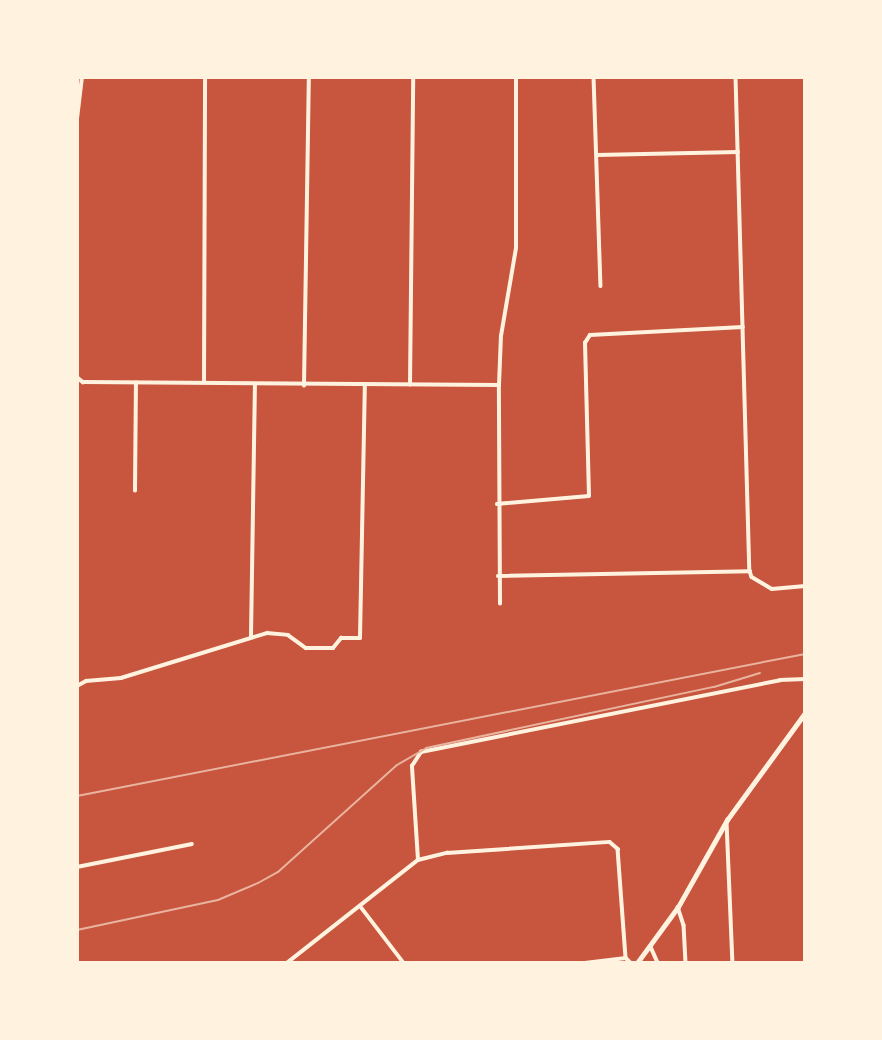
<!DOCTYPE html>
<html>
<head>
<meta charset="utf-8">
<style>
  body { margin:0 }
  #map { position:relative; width:882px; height:1040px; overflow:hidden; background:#c8553d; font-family:"DejaVu Sans",sans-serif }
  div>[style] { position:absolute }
  .minor>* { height:3.5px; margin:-1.75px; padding:0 1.75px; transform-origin:1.75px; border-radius:1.75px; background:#fff3e0 }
  .tertiary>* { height:4.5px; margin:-2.25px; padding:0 2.25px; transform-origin:2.25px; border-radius:2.25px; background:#fff3e0 }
  .rail>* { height:2px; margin:-1px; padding:0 1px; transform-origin:1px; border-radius:1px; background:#e9b49f }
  span { translate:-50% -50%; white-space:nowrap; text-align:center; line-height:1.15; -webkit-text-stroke:7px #fff3e0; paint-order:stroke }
  .frame { position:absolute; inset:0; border:79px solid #fff3e0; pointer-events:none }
</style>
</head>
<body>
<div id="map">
  <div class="minor">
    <i style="left:594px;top:77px;width:209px;rotate:88.1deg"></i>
    <i style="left:736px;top:77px;width:494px;rotate:88.4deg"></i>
    <i style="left:750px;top:571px;width:6px;rotate:72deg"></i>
    <i style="left:752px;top:577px;width:23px;rotate:31deg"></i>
    <i style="left:772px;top:589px;width:33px;rotate:-5deg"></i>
    <i style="left:77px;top:119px;width:42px;rotate:-83.2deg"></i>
    <i style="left:597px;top:155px;width:141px;rotate:-1.2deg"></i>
    <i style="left:77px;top:377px;width:8px;rotate:40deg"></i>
    <i style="left:83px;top:382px;width:416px;rotate:0.4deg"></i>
    <i style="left:204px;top:383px;width:306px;rotate:-89.8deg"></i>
    <i style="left:410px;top:385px;width:308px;rotate:-89.4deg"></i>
    <i style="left:304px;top:386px;width:309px;rotate:-89.1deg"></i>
    <i style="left:135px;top:491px;width:108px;rotate:-89.5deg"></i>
    <i style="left:497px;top:504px;width:92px;rotate:-5deg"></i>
    <i style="left:589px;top:496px;width:153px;rotate:-91.5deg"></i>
    <i style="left:585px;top:343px;width:9px;rotate:-58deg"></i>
    <i style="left:590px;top:335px;width:153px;rotate:-3deg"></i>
    <i style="left:498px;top:576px;width:252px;rotate:-1.1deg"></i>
    <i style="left:500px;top:604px;width:219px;rotate:-90.3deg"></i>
    <i style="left:499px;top:385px;width:49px;rotate:-87.7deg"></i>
    <i style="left:501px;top:336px;width:89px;rotate:-80.3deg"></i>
    <i style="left:516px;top:248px;width:171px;rotate:-90deg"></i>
    <i style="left:251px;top:636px;width:251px;rotate:-89.1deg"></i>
    <i style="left:77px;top:686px;width:10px;rotate:-29deg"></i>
    <i style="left:86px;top:681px;width:35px;rotate:-5deg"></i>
    <i style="left:121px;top:678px;width:153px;rotate:-17.1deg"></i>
    <i style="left:267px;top:633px;width:21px;rotate:5deg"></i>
    <i style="left:288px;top:635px;width:22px;rotate:36deg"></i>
    <i style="left:306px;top:648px;width:27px"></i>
    <i style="left:333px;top:648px;width:13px;rotate:-51deg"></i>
    <i style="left:341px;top:638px;width:19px"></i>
    <i style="left:360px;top:638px;width:252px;rotate:-88.9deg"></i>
    <i style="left:727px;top:822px;width:141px;rotate:87.6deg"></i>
    <i style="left:418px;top:860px;width:94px;rotate:-93.7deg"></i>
    <i style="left:412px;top:766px;width:17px;rotate:-57deg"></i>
    <i style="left:421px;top:752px;width:366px;rotate:-11.3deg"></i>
    <i style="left:780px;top:680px;width:25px;rotate:-2deg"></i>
    <i style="left:77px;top:867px;width:117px;rotate:-11.3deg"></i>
    <i style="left:361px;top:907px;width:71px;rotate:52.5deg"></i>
    <i style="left:678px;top:907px;width:19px;rotate:72deg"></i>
    <i style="left:684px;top:925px;width:38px;rotate:87deg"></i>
    <i style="left:651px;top:947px;width:17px;rotate:66deg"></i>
    <i style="left:287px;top:963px;width:167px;rotate:-38.2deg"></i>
    <i style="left:418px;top:860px;width:30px;rotate:-14deg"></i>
    <i style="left:447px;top:853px;width:163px;rotate:-3.9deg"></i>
    <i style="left:610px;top:842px;width:11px;rotate:41deg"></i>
    <i style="left:618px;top:849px;width:109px;rotate:85.8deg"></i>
    <i style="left:626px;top:958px;width:7px;rotate:45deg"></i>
    <i style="left:585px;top:963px;width:41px;rotate:-7deg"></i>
  </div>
  <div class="tertiary">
    <i style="left:637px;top:963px;width:69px;rotate:-53.8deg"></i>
    <i style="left:678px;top:907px;width:100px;rotate:-60.6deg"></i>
    <i style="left:727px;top:820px;width:132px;rotate:-53.9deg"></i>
  </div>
  <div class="rail">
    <i style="left:77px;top:796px;width:742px;rotate:-11.04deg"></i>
    <i style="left:77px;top:930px;width:144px;rotate:-12deg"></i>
    <i style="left:218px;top:900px;width:43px;rotate:-23deg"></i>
    <i style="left:258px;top:883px;width:23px;rotate:-29deg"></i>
    <i style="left:278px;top:872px;width:160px;rotate:-42deg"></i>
    <i style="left:397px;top:765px;width:34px;rotate:-30deg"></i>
    <i style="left:426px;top:748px;width:294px;rotate:-12deg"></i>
    <i style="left:714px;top:687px;width:48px;rotate:-16.9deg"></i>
  </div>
  <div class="frame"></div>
</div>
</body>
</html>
